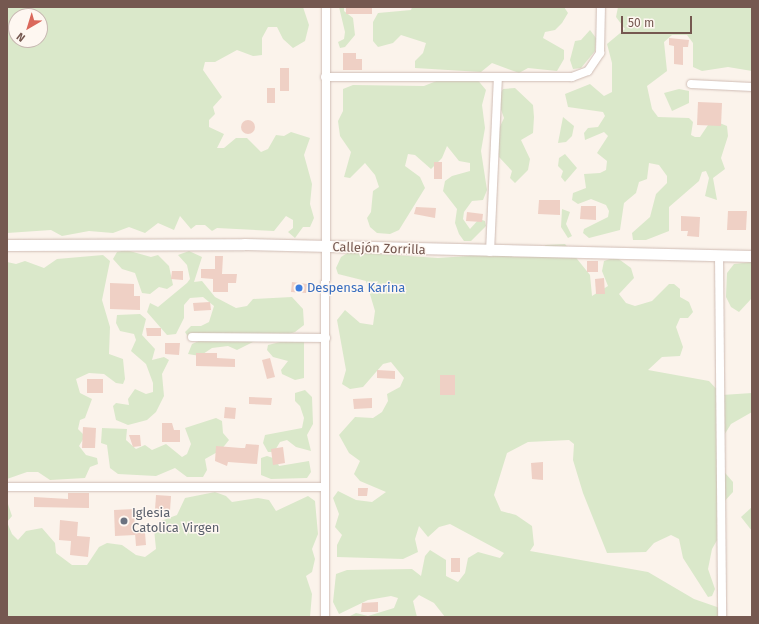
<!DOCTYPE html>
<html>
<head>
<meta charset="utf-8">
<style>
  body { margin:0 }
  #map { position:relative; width:759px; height:624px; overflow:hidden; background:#fbf3eb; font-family:"Fira Sans",sans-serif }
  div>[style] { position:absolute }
  .green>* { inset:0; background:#dae8ca }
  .building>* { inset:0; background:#efd0c5 }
  .round { border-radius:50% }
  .roads { filter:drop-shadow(0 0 1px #cfbcb4) drop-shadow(0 0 1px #cfbcb4) }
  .street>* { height:8px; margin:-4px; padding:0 4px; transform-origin:4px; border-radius:4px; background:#fff }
  .secondary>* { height:11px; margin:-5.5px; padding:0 5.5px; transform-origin:5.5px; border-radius:5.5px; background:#fff }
  .dots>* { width:11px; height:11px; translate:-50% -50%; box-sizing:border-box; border:2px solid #fef7f1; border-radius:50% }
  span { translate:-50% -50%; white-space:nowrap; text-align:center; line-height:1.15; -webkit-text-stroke:3px #fef7f1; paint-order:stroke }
  .street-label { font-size:13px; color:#755850 }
  .shop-label { font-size:13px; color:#366cbe }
  .left { translate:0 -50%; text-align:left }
  .worship-label { font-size:13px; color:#5b616d }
  .frame { position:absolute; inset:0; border:8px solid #755850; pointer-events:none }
  .north { position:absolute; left:8px; top:8px; width:40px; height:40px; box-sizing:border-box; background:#fef7f1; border:1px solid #c7b7b1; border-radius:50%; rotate:218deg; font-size:11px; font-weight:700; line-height:16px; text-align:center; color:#755850 }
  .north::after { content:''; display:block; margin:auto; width:14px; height:18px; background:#da685b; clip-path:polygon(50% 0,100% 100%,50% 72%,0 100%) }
  .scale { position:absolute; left:621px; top:16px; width:71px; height:18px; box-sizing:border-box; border:2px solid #755850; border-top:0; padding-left:5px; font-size:12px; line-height:14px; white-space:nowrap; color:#755850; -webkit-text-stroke:3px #fef7f1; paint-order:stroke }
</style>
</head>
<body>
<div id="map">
  <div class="green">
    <i style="clip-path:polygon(evenodd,7px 7px,303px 7px,309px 25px,305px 41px,293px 48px,283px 39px,277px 27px,268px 27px,262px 38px,262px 55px,253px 56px,237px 50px,215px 62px,205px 62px,203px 70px,222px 97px,213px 107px,215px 114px,209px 120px,209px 127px,224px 134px,217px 148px,224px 148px,236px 138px,247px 138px,261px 152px,268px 149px,276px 135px,284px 136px,291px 132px,310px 138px,304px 155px,312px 184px,310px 204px,314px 218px,310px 227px,303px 227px,295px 238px,288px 232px,293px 228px,293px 220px,286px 216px,274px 231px,217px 228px,212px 231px,205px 225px,196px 225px,191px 229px,180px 216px,174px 230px,158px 223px,145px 233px,129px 227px,113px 233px,89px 231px,62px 236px,51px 230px,7px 233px,7px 7px,16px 16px,40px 16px,40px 40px,16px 40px,16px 16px)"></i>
    <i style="clip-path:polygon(339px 7px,344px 7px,344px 11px,353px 18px,355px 35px,345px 47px,340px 48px,338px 42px,344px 39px,345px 32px)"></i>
    <i style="clip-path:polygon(412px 7px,564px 7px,568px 13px,562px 23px,555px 30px,545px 32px,543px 38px,564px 50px,564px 59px,557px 71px,528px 68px,519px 73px,492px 63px,481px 72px,415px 68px,415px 61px,423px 53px,426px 43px,401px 35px,393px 43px,378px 47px,373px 41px,373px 22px,378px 13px,411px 10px)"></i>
    <i style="clip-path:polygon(618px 7px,752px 7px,752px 71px,728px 67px,702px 71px,693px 67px,693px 43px,687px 35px,672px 35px,664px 42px,667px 71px,647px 86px,652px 109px,658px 117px,689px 118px,693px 122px,691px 135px,695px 137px,700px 137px,708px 125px,717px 122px,727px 126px,728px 136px,721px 158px,725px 169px,713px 178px,717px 200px,705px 196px,709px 178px,706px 171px,702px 172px,699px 181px,669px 207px,669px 231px,646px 240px,633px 240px,632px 233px,650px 217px,656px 194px,667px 183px,667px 176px,659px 165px,649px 163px,647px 179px,639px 182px,636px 193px,624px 203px,620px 230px,589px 238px,583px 233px,584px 229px,608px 217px,609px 211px,606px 205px,591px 199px,578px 204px,572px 200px,573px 193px,586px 188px,584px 174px,600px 173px,606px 170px,607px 161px,597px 153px,608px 136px,604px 132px,585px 140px,584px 133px,588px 128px,598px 127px,605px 116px,603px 112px,568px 107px,565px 94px,590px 84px,604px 96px,612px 92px,612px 63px,607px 44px,625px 29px,616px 17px)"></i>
    <i style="clip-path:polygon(590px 30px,596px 38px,595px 51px,581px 68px,573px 69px,570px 60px,575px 41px,581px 40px)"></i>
    <i style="clip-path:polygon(444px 78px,476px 78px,486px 90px,482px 105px,485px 128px,481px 151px,487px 190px,483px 200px,472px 201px,464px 212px,463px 219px,470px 229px,479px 219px,485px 221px,486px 226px,471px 241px,464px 241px,459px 234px,455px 223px,457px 209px,443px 191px,445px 181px,452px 176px,470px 171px,470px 163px,459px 161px,447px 146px,442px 158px,431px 169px,415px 155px,408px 154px,405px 166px,420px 177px,425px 188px,399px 230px,390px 234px,377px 233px,370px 227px,367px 218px,371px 212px,373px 191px,379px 187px,375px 175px,365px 163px,350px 178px,344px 177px,351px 152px,340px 136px,338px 121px,343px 111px,343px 89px,353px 85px,424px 86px)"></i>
    <i style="clip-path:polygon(515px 88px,533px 105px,534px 117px,533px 133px,521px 140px,530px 159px,528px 170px,515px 183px,510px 178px,512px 171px,499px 157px,496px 146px,496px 135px,504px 118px,497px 98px,503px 89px)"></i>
    <i style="clip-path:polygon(679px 89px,689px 91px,689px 103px,672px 111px,664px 93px)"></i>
    <i style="clip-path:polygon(563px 117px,574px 126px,572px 136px,566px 142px,558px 143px)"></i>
    <i style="clip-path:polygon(565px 154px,577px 168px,565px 182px,561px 177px,563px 171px,558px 166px,559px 158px)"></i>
    <i style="clip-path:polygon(562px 209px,570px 212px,566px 224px,572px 236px,568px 238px,561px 227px)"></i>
    <i style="clip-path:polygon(565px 244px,590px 275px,592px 296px,608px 286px,602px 271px,604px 261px,616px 257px,631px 268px,634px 278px,619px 294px,626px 303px,635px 306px,652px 301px,669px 284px,674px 284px,680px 289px,680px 297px,689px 302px,693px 312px,688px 318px,680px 318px,676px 327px,683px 347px,680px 356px,662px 357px,648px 370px,709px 381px,722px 395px,752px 393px,752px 412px,731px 424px,718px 445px,719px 466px,733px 482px,733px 492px,721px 505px,724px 528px,712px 549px,708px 569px,715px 589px,712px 596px,708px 597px,683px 558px,679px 539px,671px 535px,654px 543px,646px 552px,607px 553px,583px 493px,573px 460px,574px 444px,569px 440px,528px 442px,507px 453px,494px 495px,501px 511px,516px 515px,532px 526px,534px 545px,530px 551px,648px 572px,694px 599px,717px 607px,726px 613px,726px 617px,445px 617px,434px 603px,419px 595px,413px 601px,417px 617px,348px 617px,356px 613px,368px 616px,394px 608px,398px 598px,391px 596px,368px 600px,339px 614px,333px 602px,336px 574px,347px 570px,412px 569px,421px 576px,425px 556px,430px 550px,446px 560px,446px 576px,458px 582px,465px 573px,468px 558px,478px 552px,500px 558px,504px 553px,450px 524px,439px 527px,428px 537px,419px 526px,415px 539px,418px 552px,403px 559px,337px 557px,337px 545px,342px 535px,335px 527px,339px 514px,333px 498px,338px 491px,356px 500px,372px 502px,386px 492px,360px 481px,354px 474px,360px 461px,349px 453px,339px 435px,355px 417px,373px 418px,382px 412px,388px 401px,387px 394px,400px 387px,404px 378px,391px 362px,383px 364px,363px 387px,350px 389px,342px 384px,346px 370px,337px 320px,345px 310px,360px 323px,373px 325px,375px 311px,366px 281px,338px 274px,336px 268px,341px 257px,349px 252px,438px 258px,468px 256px,485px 246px,499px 248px,514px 257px,531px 256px,546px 245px)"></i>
    <i style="clip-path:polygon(126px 250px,151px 257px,158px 255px,169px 266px,173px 285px,167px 289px,159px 287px,150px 294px,142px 293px,135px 273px,122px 269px,113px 259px,117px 252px)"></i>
    <i style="clip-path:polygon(189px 251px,202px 257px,194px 282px,202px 281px,215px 297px,236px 308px,247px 306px,253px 299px,292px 297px,303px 309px,304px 325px,295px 332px,283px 336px,265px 336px,237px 350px,228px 346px,212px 348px,200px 356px,188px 354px,192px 344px,203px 339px,190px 340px,185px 332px,191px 326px,201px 326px,209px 322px,214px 306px,203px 297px,190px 298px,184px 305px,184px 318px,176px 334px,167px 335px,147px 312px,150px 303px,158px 307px,187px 283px,190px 279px,187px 265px,178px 255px)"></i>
    <i style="clip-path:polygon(103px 255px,110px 261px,102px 300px,110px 327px,109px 354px,123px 359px,125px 379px,123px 384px,116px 383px,104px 374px,89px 373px,76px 379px,80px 393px,92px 399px,85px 418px,80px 420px,78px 429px,85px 436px,79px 446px,86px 455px,97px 458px,98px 464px,90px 467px,85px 478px,50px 480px,38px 472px,27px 472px,7px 479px,7px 262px,16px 264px,25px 261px,44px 268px,57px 259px)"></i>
    <i style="clip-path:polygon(752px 262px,752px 298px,739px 312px,731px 307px,726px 297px,727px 273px,734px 264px)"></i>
    <i style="clip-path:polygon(140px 314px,146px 319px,142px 335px,155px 349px,152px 360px,164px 357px,169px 360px,162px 374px,164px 396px,156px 412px,147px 420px,128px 425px,116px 420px,113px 406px,116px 403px,129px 405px,128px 399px,135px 389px,146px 394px,153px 392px,153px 383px,146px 364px,131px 351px,136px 340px,134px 334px,120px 331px,116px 323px,117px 315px)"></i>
    <i style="clip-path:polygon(304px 336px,304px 378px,295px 380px,282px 374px,281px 370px,288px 361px,273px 357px,267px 350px,268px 345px)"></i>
    <i style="clip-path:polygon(305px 390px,312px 397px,313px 424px,307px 435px,311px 451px,296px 447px,287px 440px,280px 442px,274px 452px,268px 452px,263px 443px,265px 435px,302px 428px,304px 418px,300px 406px,295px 401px,295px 393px)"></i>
    <i style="clip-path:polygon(216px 418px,222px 421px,223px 433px,229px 440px,221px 450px,205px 459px,207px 470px,203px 477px,187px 477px,175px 468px,156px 476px,118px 474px,110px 468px,107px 445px,101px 443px,102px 428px,127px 429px,126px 440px,136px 449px,145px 445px,152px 450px,166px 444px,182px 457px,187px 454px,191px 444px,185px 428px)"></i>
    <i style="clip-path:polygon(267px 456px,276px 459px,279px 466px,309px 461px,311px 472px,307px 478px,271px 479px,261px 475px,261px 458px)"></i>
    <i style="clip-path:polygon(215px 492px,226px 496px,232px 502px,258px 498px,269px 500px,276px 511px,308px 496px,315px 501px,318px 534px,312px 549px,315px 559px,312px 572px,306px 576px,312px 594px,310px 617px,7px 617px,7px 501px,12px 516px,7px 522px,12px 534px,18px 540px,26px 531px,42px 528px,55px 543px,56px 553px,72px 565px,87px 565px,99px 547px,107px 543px,122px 545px,136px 555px,145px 557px,156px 549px,154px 529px,161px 521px,177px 515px,185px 498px)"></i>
    <i style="clip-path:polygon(752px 507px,752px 531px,741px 517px)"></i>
  </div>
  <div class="building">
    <i style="clip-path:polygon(346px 7px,372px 7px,372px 14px,346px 14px)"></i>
    <i style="clip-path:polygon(669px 38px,689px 40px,688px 47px,683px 47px,683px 65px,674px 64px,674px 46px,669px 45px)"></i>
    <i style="clip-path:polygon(343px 53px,356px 53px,356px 59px,362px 59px,362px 70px,343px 70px)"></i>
    <i style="clip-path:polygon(280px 68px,289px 68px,289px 91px,280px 91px)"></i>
    <i style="clip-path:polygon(267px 88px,275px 88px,275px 103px,267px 103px)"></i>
    <i style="clip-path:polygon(698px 102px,722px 103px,721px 126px,697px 125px)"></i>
    <i class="round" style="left:241px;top:120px;width:14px;height:14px"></i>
    <i style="clip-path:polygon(434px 162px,442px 162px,442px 179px,434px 179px)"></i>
    <i style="clip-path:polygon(539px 200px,560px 200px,560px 215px,538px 214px)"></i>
    <i style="clip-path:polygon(581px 206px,596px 206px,596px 220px,580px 219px)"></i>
    <i style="clip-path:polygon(416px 207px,436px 208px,435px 218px,414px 214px)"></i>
    <i style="clip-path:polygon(728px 211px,747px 211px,746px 230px,727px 230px)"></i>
    <i style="clip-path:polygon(467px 212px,483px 214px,482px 222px,466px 221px)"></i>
    <i style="clip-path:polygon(681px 216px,700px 217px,699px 237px,687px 236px,688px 231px,681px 231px)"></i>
    <i style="clip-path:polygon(215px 256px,223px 256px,222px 274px,237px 274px,236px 283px,228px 283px,228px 292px,213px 292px,213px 279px,201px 278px,201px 269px,215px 269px)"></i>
    <i style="clip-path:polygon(587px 261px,598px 261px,598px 272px,587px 272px)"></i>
    <i style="clip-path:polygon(172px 271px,183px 271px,183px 280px,171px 279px)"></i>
    <i style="clip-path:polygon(604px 278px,605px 294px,596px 294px,595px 279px)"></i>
    <i style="clip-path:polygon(292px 282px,307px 284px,306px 293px,291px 292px)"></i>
    <i style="clip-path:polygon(110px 283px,134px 284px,134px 296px,140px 296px,140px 310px,110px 309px)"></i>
    <i style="clip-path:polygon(210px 302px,211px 310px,194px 311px,193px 303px)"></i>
    <i style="clip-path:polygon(146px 328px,161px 328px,161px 336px,147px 336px)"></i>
    <i style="clip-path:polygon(165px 343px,180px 343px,179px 355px,165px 354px)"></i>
    <i style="clip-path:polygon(196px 353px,217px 353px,217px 358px,235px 359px,235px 367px,196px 366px)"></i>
    <i style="clip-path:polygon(270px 358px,275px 377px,267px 379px,262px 360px)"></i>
    <i style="clip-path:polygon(377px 370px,395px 371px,395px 379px,377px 378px)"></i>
    <i style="clip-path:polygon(440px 375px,455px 375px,455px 395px,440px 395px)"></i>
    <i style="clip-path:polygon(87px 379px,103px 379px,103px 393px,87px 393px)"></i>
    <i style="clip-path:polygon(249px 397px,272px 398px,271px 405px,249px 404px)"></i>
    <i style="clip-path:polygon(372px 398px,372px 408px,354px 409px,353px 399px)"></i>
    <i style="clip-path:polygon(225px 407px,236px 408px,235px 419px,224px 418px)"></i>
    <i style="clip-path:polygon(162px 423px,172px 423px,174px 430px,180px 430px,180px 442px,162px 442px)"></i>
    <i style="clip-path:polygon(83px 427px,96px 428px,95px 448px,82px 448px)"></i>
    <i style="clip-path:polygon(129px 435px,140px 435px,141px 446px,133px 447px)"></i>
    <i style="clip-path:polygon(246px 444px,259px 445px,257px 464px,228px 462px,227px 466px,215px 461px,216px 446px,241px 448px,245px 448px)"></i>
    <i style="clip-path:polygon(283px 447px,285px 463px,273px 465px,271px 449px)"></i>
    <i style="clip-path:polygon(543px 462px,543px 480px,532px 479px,531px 463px)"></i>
    <i style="clip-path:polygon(358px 488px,368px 488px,367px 496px,358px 496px)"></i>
    <i style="clip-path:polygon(68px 493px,89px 493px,89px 508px,34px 507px,34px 497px,68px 499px)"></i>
    <i style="clip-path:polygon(156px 495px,171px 496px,170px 511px,155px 510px)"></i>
    <i style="clip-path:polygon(134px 509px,135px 535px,115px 536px,114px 510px)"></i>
    <i style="clip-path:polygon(60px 520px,78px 522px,77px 536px,90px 537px,88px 557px,70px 555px,71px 541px,59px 540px)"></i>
    <i style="clip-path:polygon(135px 533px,145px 533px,146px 545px,136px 546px)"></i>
    <i style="clip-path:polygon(451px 558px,460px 558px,460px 572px,451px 572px)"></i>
    <i style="clip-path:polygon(378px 602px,378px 612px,361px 612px,362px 603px)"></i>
  </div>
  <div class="roads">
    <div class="street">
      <i style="left:325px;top:77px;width:247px"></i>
      <i style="left:572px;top:77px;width:17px;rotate:-21deg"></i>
      <i style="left:588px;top:71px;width:22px;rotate:-56deg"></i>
      <i style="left:600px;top:53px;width:46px;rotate:-88.8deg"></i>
      <i style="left:691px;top:84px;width:61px;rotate:2.8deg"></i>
      <i style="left:490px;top:252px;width:173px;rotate:-87.4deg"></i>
      <i style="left:719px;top:255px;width:362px;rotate:89.5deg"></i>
      <i style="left:192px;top:337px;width:134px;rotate:0.4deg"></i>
      <i style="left:7px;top:487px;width:318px"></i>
      <i style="left:325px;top:617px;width:610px;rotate:-89.91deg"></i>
    </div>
    <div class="secondary">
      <i style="left:7px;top:245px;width:237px;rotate:-0.2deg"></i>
      <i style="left:244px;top:244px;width:508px;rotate:1.35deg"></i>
    </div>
  </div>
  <div class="dots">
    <i style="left:299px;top:288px;background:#3f7fe0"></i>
    <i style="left:124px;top:521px;background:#6b7280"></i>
  </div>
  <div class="street-label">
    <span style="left:379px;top:249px;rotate:2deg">Callejón Zorrilla</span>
  </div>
  <div class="shop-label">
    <span class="left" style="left:307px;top:288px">Despensa Karina</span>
  </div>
  <div class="worship-label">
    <span class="left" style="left:132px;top:521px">Iglesia<br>Catolica Virgen</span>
  </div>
  <div class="frame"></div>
  <div class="north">N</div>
  <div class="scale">50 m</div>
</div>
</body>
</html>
